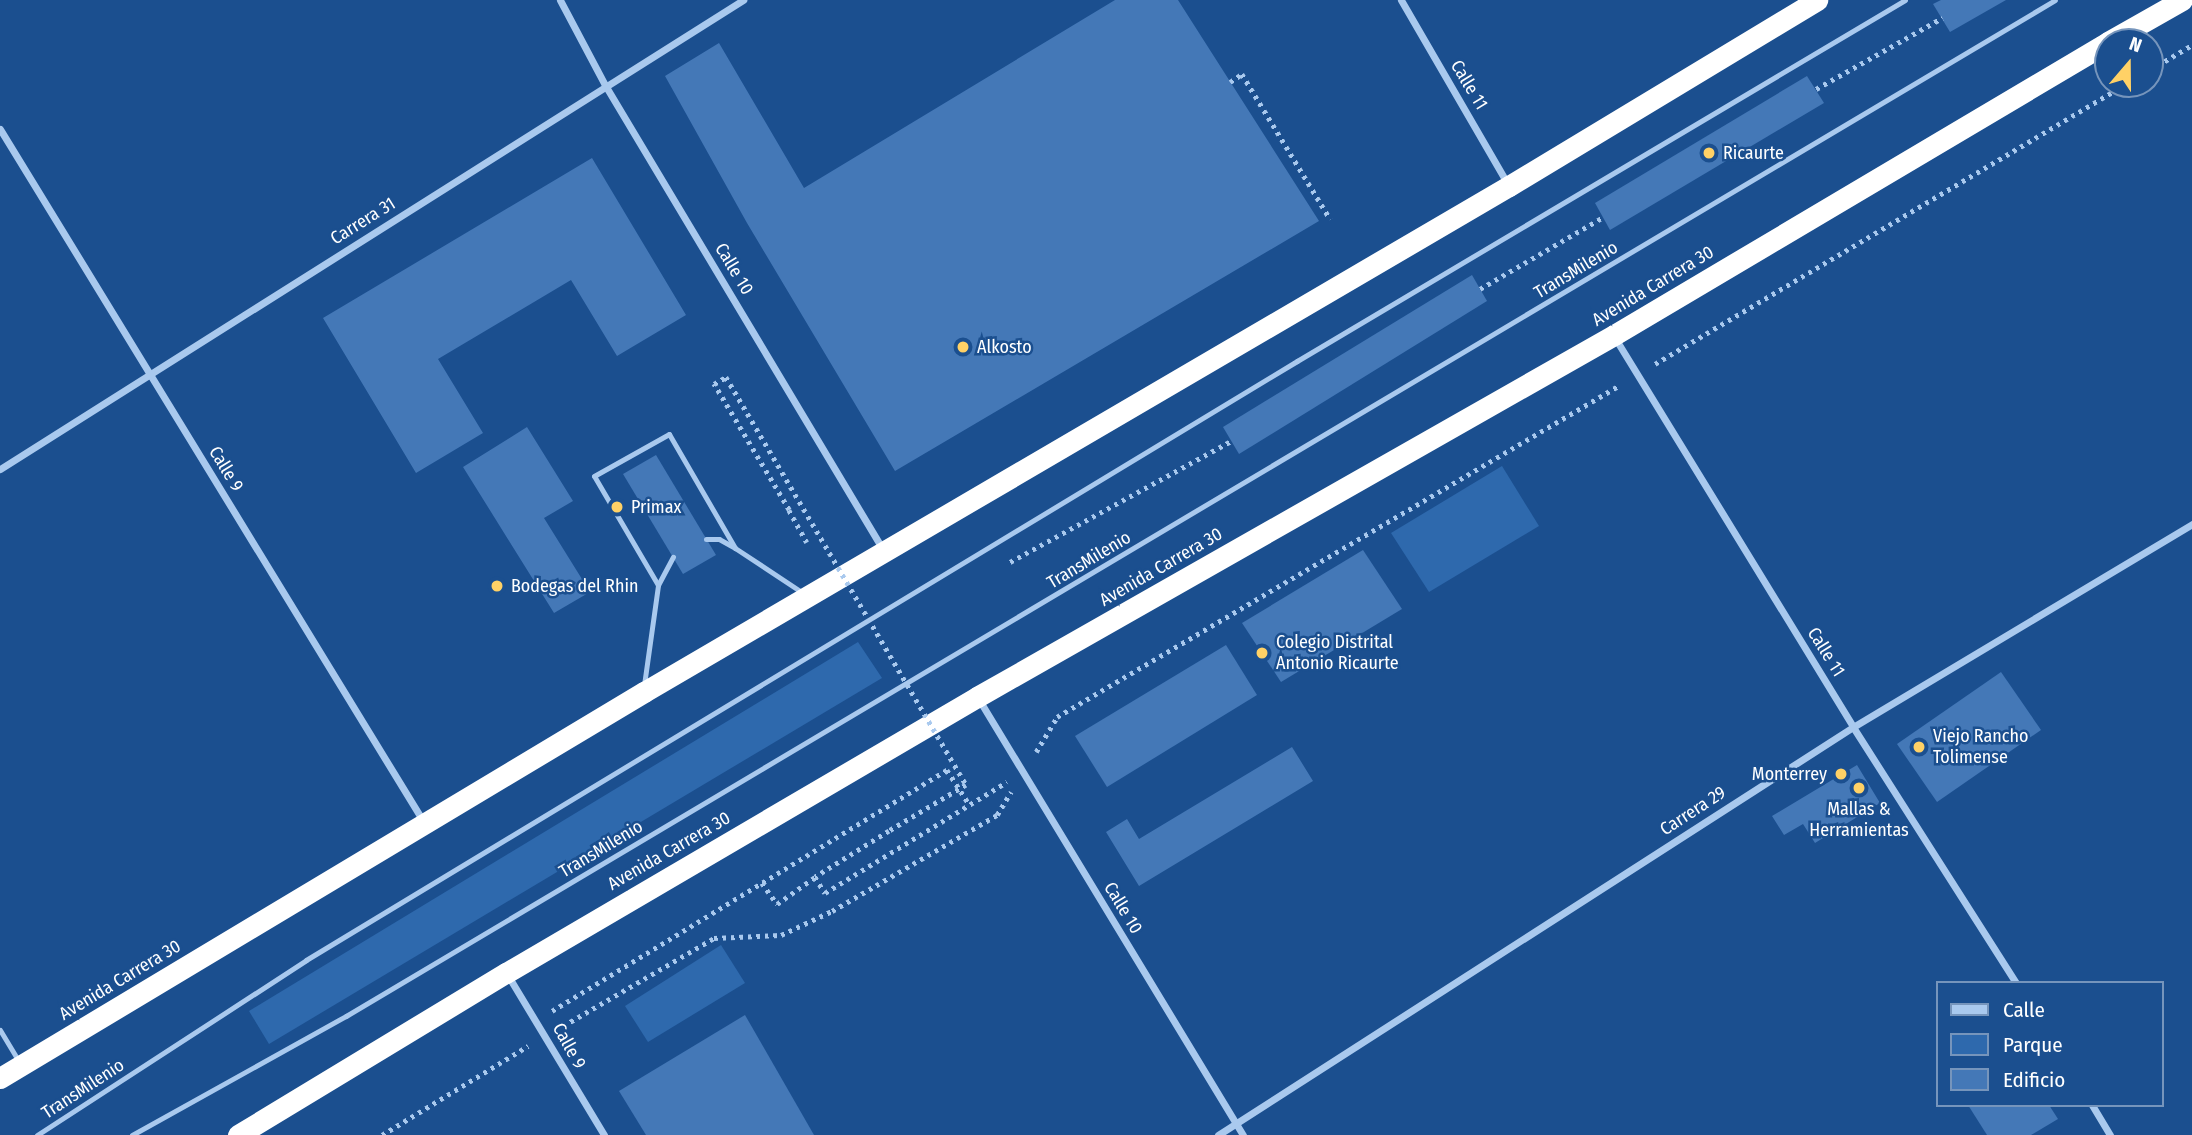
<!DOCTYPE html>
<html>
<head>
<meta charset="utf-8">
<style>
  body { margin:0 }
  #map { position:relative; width:2192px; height:1135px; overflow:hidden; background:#1b4f8f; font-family:"Fira Sans Condensed",sans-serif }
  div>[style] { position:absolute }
  .green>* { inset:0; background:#2e69ad }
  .building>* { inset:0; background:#4478b7 }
  .path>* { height:4.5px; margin-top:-2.25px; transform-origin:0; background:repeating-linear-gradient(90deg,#a9c9ee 0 3.5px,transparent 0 8.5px) }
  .lane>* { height:5px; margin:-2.5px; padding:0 2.5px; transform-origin:2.5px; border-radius:2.5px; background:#a9c9ee }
  .street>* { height:7px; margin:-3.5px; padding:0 3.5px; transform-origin:3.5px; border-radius:3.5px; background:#a9c9ee }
  .highway>* { height:21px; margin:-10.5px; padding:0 10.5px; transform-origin:10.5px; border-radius:10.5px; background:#fff }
  .path-bridge>* { height:4.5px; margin-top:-2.25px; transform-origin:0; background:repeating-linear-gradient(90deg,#a9c9ee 0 3.5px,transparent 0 8.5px) }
  .dots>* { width:19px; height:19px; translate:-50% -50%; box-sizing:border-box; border:4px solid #1b4f8f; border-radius:50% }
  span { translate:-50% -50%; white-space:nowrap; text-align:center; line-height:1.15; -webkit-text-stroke:5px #1b4f8f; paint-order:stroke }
  .street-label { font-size:18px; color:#fff }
  .poi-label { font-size:18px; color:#fff }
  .left { translate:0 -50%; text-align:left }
  .right { translate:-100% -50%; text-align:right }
  .legend { position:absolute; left:1936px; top:981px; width:228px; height:126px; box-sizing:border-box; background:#1b4f8f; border:2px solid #7695bc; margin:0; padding:9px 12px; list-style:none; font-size:21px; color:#fff }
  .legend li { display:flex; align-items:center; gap:14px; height:35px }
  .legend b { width:35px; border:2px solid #7695bc }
  .north { position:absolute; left:2094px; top:28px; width:70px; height:70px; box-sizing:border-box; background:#1b4f8f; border:2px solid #7695bc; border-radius:50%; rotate:20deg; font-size:19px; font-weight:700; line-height:28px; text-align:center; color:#fff }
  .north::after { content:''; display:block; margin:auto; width:24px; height:32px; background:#ffd166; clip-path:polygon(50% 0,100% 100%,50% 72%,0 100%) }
</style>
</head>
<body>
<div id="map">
  <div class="green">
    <i style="clip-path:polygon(1502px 466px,1539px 526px,1429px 592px,1391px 533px)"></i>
    <i style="clip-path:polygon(858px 642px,882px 678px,269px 1044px,249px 1011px)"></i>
    <i style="clip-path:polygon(721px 945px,745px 983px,648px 1042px,625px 1006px)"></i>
  </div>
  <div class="building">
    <i style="clip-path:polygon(1115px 0,1178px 0,1319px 221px,895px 471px,747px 223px,665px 76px,719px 43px,804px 188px)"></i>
    <i style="clip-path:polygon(1941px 0,2006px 0,1950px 32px,1933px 4px)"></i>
    <i style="clip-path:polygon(1807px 76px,1824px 103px,1610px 230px,1595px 203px)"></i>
    <i style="clip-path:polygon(592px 158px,686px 315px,617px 356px,571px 280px,438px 359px,483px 433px,416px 473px,323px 318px)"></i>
    <i style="clip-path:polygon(1472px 275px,1487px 301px,1239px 454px,1223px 427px)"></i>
    <i style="clip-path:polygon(527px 427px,573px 501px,544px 518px,590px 592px,554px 613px,463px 467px)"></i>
    <i style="clip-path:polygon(656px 455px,716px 555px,683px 574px,623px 474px)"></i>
    <i style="clip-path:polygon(1363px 550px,1402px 609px,1281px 682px,1242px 623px)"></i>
    <i style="clip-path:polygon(1226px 645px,1257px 695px,1107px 787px,1075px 736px)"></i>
    <i style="clip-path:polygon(2001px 672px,2041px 730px,1937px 802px,1897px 744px)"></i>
    <i style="clip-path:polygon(1292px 747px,1313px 781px,1139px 886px,1106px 832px,1127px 819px,1139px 839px)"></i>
    <i style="clip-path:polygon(1857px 765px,1880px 803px,1815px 843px,1803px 824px,1784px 835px,1772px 816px)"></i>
    <i style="clip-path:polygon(745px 1015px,814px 1135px,646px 1135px,619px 1091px)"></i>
    <i style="clip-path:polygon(1968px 1105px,2049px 1105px,2058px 1119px,2031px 1135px,1987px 1135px)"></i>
  </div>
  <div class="path">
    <i style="left:2150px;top:70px;width:49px;rotate:-30.8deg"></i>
    <i style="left:1230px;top:82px;width:14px;rotate:-34deg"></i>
    <i style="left:1242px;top:74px;width:170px;rotate:58.7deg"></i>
    <i style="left:1816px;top:89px;width:145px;rotate:-29.4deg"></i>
    <i style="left:1480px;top:289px;width:143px;rotate:-30.3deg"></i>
    <i style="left:1655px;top:364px;width:548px;rotate:-30.73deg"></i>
    <i style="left:789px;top:510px;width:37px;rotate:61deg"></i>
    <i style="left:1010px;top:562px;width:252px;rotate:-28.7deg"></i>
    <i style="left:1036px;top:752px;width:41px;rotate:-59deg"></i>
    <i style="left:1057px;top:717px;width:654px;rotate:-30.53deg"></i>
    <i style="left:889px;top:831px;width:87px;rotate:148.1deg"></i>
    <i style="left:815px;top:877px;width:19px;rotate:58deg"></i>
    <i style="left:825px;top:893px;width:213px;rotate:-31.4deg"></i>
    <i style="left:762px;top:883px;width:26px;rotate:54deg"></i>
    <i style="left:777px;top:904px;width:47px;rotate:-35.4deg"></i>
    <i style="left:552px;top:1011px;width:463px;rotate:-31.4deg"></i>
    <i style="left:947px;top:770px;width:40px;rotate:57.1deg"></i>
    <i style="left:563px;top:1026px;width:175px;rotate:-30.2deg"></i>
    <i style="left:714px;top:938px;width:67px;rotate:-2.6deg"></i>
    <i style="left:781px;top:935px;width:56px;rotate:-25.2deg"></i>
    <i style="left:832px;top:911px;width:191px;rotate:-30.2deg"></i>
    <i style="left:997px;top:815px;width:27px;rotate:-59deg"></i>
    <i style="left:382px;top:1135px;width:171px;rotate:-31.4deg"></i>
  </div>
  <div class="lane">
    <i style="left:706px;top:539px;width:13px"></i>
    <i style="left:719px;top:539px;width:18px;rotate:29deg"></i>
    <i style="left:658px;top:585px;width:32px;rotate:-62deg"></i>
    <i style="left:644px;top:685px;width:101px;rotate:-82deg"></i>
    <i style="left:658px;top:585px;width:126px;rotate:-120.4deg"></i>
    <i style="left:594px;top:476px;width:86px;rotate:-29.2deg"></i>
    <i style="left:669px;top:434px;width:132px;rotate:59.9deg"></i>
    <i style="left:735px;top:548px;width:82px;rotate:33.5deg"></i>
    <i style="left:0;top:1030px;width:35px;rotate:59deg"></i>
    <i style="left:37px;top:1135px;width:321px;rotate:-33deg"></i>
    <i style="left:306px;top:960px;width:1158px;rotate:-31.15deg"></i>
    <i style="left:1297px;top:361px;width:707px;rotate:-30.7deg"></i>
    <i style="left:132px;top:1135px;width:245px;rotate:-29.1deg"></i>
    <i style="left:346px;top:1016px;width:1988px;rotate:-30.73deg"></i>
  </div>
  <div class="street">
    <i style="left:560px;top:0;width:96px;rotate:62.1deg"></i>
    <i style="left:605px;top:85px;width:540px;rotate:59.11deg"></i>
    <i style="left:1401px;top:0;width:211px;rotate:59.9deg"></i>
    <i style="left:0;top:129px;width:811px;rotate:58.56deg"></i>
    <i style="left:1615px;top:338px;width:456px;rotate:58.5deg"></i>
    <i style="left:1853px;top:727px;width:303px;rotate:57.5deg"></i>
    <i style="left:0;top:469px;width:879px;rotate:-32.26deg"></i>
    <i style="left:978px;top:698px;width:511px;rotate:58.77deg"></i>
    <i style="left:507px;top:974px;width:188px;rotate:58.9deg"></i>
    <i style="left:2092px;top:1105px;width:35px;rotate:59deg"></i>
    <i style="left:1218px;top:1135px;width:755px;rotate:-32.72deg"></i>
    <i style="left:1853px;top:727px;width:395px;rotate:-30.9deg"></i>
  </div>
  <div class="highway">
    <i style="left:2108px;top:42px;width:85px;rotate:-29.6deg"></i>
    <i style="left:0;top:1078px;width:751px;rotate:-30.94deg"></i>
    <i style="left:644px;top:692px;width:1002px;rotate:-30.33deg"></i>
    <i style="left:1509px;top:186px;width:360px;rotate:-31.1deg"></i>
    <i style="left:238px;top:1135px;width:313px;rotate:-31.2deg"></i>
    <i style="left:506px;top:973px;width:546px;rotate:-30.37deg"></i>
    <i style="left:977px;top:697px;width:733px;rotate:-29.61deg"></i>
    <i style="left:1614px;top:335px;width:574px;rotate:-30.67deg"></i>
  </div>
  <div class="path-bridge">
    <i style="left:789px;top:510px;width:147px;rotate:-120.8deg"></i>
    <i style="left:714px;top:384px;width:14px;rotate:-30deg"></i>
    <i style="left:726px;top:377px;width:473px;rotate:59.5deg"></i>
    <i style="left:966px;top:785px;width:90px;rotate:149.1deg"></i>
  </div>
  <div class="dots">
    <i style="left:1709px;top:153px;background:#ffd166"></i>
    <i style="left:963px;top:347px;background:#ffd166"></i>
    <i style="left:617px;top:507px;background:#ffd166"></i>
    <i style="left:497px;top:586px;background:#ffd166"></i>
    <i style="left:1262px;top:653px;background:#ffd166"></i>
    <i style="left:1919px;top:747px;background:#ffd166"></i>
    <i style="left:1841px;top:774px;background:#ffd166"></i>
    <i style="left:1859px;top:788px;background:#ffd166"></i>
  </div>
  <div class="street-label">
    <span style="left:1469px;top:85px;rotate:59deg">Calle 11</span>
    <span style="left:363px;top:221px;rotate:-32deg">Carrera 31</span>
    <span style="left:734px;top:269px;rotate:59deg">Calle 10</span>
    <span style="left:1576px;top:270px;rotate:-31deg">TransMilenio</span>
    <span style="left:1653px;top:286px;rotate:-31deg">Avenida Carrera 30</span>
    <span style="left:226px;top:469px;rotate:59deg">Calle 9</span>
    <span style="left:1089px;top:560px;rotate:-31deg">TransMilenio</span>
    <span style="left:1161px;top:567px;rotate:-30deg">Avenida Carrera 30</span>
    <span style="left:1826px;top:652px;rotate:58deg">Calle 11</span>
    <span style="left:1693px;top:811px;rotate:-33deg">Carrera 29</span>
    <span style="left:601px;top:849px;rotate:-31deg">TransMilenio</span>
    <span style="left:669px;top:851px;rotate:-30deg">Avenida Carrera 30</span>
    <span style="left:1123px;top:908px;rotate:59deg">Calle 10</span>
    <span style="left:120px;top:980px;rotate:-31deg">Avenida Carrera 30</span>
    <span style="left:569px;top:1046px;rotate:61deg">Calle 9</span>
    <span style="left:83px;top:1089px;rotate:-33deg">TransMilenio</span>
  </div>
  <div class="poi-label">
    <span class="left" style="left:1723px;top:153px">Ricaurte</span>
    <span class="left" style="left:977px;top:347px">Alkosto</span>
    <span class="left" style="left:631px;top:507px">Primax</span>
    <span class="left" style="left:511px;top:586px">Bodegas del Rhin</span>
    <span class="left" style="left:1276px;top:653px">Colegio Distrital<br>Antonio Ricaurte</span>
    <span class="left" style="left:1933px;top:747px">Viejo Rancho<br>Tolimense</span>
    <span class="right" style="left:1827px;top:774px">Monterrey</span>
    <span style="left:1859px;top:820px">Mallas &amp;<br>Herramientas</span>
  </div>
  <ul class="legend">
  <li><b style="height:9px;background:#a9c9ee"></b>Calle</li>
  <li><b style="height:19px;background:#2e69ad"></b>Parque</li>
  <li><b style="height:19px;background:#4478b7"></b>Edificio</li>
  </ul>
  <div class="north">N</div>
</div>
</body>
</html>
